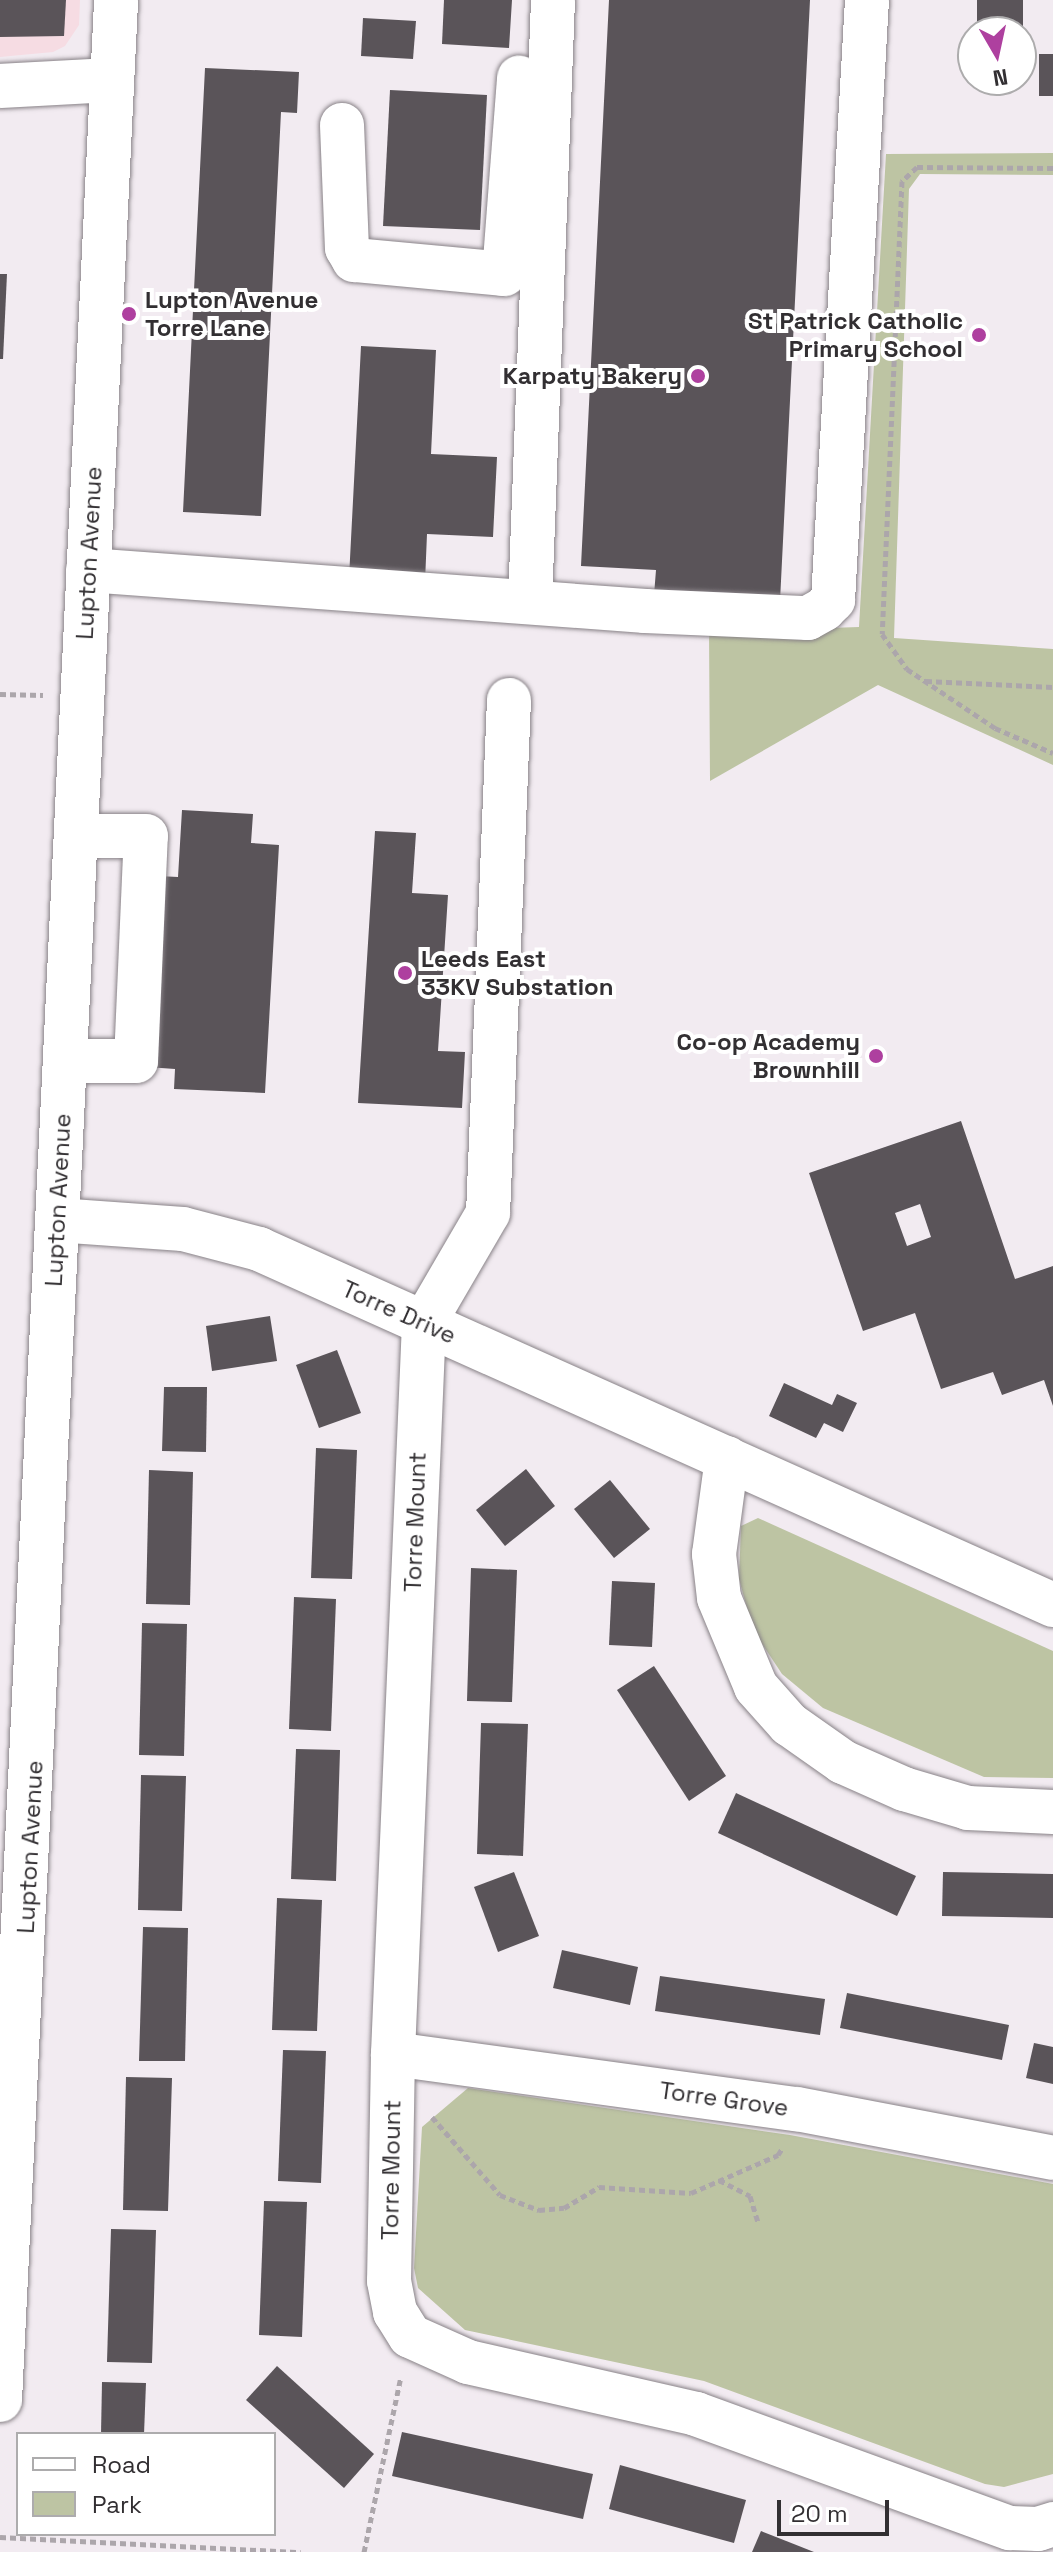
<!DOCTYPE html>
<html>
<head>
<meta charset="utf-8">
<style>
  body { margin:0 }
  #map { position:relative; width:1053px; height:2552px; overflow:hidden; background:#f2ebf1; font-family:"Space Grotesk",sans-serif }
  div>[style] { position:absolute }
  .commercial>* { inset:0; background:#f6dce3 }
  .green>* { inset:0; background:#bdc4a3 }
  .building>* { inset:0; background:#5a5459 }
  .path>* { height:5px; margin-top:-2.5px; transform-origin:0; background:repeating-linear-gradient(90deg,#aca6ab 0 6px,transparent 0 10px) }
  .roads { filter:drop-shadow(0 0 2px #888287) drop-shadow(0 0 2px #888287) }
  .minor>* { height:44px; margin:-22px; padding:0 22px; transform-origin:22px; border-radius:22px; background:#fff }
  .dots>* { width:22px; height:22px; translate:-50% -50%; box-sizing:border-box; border:4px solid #fff; border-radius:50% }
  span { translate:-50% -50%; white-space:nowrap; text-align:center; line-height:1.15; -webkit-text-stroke:8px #fff; paint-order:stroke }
  .poi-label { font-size:24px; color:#322f32; font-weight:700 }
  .left { translate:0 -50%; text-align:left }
  .right { translate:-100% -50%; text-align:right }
  .street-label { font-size:24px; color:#322f32 }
  .legend { position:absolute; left:16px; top:2432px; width:260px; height:104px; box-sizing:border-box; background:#fff; border:2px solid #adacad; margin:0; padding:10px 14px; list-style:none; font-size:24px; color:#322f32 }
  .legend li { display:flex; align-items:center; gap:16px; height:40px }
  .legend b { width:40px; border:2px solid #adacad }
  .north { position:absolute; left:957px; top:16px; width:80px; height:80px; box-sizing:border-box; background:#fff; border:2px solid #adacad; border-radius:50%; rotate:171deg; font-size:22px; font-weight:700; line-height:32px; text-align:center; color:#322f32 }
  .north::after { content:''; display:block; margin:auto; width:28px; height:36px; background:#ae409f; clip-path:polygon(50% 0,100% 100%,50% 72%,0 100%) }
  .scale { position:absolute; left:777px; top:2500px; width:112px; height:36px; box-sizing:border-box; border:4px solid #322f32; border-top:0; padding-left:10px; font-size:24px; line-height:28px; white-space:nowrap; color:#322f32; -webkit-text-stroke:6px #fff; paint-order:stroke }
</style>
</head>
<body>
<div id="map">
  <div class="commercial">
    <i style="clip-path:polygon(0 0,80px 0,79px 25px,65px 46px,53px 52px,0 57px)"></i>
  </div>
  <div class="green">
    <i style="clip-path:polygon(1053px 153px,1053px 175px,920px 174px,909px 189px,894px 638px,1053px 649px,1053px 765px,878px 685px,710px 781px,709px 632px,859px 627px,886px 154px)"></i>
    <i style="clip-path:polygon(758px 1518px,1053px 1651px,1053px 1778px,984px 1777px,823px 1708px,782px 1674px,753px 1630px,739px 1579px,741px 1526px)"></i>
    <i style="clip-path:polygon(468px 2088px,790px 2135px,1053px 2184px,1053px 2474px,1004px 2487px,985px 2484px,704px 2381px,465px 2330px,418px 2288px,414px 2268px,422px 2127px)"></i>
  </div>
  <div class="building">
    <i style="clip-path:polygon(0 0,66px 0,64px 36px,0 37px)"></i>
    <i style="clip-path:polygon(444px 0,512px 0,509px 48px,442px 44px)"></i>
    <i style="clip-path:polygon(609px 0,810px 0,780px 601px,654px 595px,656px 570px,581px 566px)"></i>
    <i style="clip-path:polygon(977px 0,1023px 0,1023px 32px,977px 32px)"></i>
    <i style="clip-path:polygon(363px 18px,416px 21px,413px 59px,361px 56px)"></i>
    <i style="clip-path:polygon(1039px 54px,1053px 54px,1053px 96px,1039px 96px)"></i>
    <i style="clip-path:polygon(205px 68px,299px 72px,297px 113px,281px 112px,261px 516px,183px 512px)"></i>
    <i style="clip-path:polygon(390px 90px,487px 95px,480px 230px,383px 226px)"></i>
    <i style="clip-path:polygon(0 274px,7px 274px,3px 359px,0 359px)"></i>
    <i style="clip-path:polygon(361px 346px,436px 350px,431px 454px,497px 457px,493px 537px,427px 534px,425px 582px,349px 578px)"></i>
    <i style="clip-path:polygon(182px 810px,253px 814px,251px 843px,279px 845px,265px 1093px,174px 1089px,175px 1069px,147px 1067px,158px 876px,178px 877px)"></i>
    <i style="clip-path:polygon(375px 831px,416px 833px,412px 893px,448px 895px,438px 1051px,465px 1052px,462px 1108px,358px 1103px)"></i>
    <i style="clip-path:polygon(evenodd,961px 1121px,1015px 1279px,1053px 1266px,1053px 1406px,1044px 1380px,1002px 1395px,993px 1372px,941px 1389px,915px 1313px,863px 1331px,809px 1173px,961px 1121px,920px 1204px,931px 1237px,907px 1246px,895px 1213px,920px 1204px)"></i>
    <i style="clip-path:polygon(270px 1316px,277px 1361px,212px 1371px,206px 1326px)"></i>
    <i style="clip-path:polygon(337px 1350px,361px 1413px,319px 1428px,296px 1365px)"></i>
    <i style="clip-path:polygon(784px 1383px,832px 1405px,837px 1394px,857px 1403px,843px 1432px,824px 1423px,816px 1438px,769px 1416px)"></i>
    <i style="clip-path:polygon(164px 1387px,207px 1387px,206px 1452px,162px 1451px)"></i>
    <i style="clip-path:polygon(316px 1448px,357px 1450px,352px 1579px,311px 1578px)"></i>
    <i style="clip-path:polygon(526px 1469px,555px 1506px,505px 1546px,476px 1510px)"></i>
    <i style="clip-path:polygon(149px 1470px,193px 1472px,190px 1605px,146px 1604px)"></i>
    <i style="clip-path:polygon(610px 1480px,650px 1529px,614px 1558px,574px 1509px)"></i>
    <i style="clip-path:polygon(471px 1568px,517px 1570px,512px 1702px,467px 1701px)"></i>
    <i style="clip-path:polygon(612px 1581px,655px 1583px,652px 1647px,609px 1645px)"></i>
    <i style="clip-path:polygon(294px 1597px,336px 1599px,331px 1731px,289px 1729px)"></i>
    <i style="clip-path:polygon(142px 1623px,187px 1624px,184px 1756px,139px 1755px)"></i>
    <i style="clip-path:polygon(654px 1666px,726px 1776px,689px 1801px,617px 1690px)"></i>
    <i style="clip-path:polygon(481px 1723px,528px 1724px,523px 1856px,477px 1854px)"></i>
    <i style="clip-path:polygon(296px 1749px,340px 1750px,336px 1881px,291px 1879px)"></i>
    <i style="clip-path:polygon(141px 1775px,186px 1776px,182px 1911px,138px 1910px)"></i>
    <i style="clip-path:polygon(736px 1793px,916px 1876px,897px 1916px,718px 1833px)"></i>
    <i style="clip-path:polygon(514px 1872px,539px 1936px,498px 1952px,474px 1887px)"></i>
    <i style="clip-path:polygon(943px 1872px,1053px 1874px,1053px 1918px,942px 1916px)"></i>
    <i style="clip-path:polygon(277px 1898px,322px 1900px,317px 2031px,272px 2030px)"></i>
    <i style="clip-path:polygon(143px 1927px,188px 1928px,185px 2061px,139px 2061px)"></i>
    <i style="clip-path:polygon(562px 1950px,638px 1967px,630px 2005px,553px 1988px)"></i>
    <i style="clip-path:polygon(660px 1976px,825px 1999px,820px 2035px,655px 2011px)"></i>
    <i style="clip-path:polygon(847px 1993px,1009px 2025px,1002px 2060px,840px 2028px)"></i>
    <i style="clip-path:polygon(1034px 2043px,1053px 2047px,1053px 2084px,1026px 2078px)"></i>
    <i style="clip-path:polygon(283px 2050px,326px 2051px,321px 2183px,278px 2181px)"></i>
    <i style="clip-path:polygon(126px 2077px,172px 2078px,168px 2211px,123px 2210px)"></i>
    <i style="clip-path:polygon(264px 2201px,307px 2202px,302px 2337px,259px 2335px)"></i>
    <i style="clip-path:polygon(111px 2229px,156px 2230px,152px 2363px,107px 2362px)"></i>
    <i style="clip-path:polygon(277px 2366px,374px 2454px,344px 2488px,246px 2400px)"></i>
    <i style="clip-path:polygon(102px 2382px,146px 2383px,144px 2434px,101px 2434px)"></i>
    <i style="clip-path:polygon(402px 2432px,593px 2474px,583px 2519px,392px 2476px)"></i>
    <i style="clip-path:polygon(620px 2465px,746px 2500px,734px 2543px,609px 2509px)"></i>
    <i style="clip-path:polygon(761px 2531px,814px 2552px,752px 2552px)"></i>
  </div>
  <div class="path">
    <i style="left:1053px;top:168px;width:136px;rotate:-179.6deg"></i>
    <i style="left:917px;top:167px;width:21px;rotate:137deg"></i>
    <i style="left:902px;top:181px;width:453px;rotate:92.5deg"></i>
    <i style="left:882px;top:634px;width:43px;rotate:54.5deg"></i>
    <i style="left:907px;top:669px;width:106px;rotate:33.8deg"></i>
    <i style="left:995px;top:728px;width:63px;rotate:23.3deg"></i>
    <i style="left:926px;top:681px;width:127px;rotate:2.7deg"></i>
    <i style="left:0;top:694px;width:43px;rotate:1.3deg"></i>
    <i style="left:432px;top:2117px;width:103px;rotate:48.9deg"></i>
    <i style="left:500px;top:2195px;width:42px;rotate:21deg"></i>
    <i style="left:539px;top:2210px;width:25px;rotate:-5deg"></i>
    <i style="left:564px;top:2208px;width:41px;rotate:-31deg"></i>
    <i style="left:599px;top:2187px;width:92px;rotate:3.7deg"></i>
    <i style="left:691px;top:2193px;width:95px;rotate:-23.6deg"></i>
    <i style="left:778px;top:2155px;width:9px;rotate:-58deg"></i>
    <i style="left:719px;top:2180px;width:35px;rotate:27deg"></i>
    <i style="left:750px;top:2196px;width:28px;rotate:73deg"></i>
    <i style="left:0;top:2537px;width:301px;rotate:2.9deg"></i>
    <i style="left:364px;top:2552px;width:179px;rotate:-78.1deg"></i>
  </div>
  <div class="roads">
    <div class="minor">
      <i style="left:0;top:86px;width:112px;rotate:-3.1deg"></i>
      <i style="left:342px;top:125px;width:123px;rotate:87.7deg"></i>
      <i style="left:347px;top:248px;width:14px;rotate:60deg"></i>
      <i style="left:354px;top:260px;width:151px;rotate:5.3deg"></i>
      <i style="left:504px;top:274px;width:197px;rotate:-85.6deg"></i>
      <i style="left:88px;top:570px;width:559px;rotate:4.21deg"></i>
      <i style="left:645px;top:611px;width:163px;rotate:2.5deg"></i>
      <i style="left:808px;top:618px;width:18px;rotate:-29deg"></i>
      <i style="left:824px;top:609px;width:13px;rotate:-45deg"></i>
      <i style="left:833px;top:600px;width:601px;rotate:-86.76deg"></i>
      <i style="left:530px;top:602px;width:602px;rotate:-87.81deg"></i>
      <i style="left:509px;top:700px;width:513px;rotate:92.34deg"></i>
      <i style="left:488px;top:1213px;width:127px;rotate:120.2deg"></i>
      <i style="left:424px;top:1323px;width:732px;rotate:92.43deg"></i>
      <i style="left:393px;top:2054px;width:227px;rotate:91deg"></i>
      <i style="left:389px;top:2281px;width:32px;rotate:79deg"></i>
      <i style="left:395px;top:2312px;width:28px;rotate:58deg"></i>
      <i style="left:410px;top:2336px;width:64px;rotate:24.1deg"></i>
      <i style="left:468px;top:2362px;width:234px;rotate:12.8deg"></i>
      <i style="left:696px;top:2414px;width:334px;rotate:20deg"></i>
      <i style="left:1010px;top:2528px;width:28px;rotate:2deg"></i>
      <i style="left:1038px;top:2529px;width:16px;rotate:-18deg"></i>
      <i style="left:65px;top:1061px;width:71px"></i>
      <i style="left:136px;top:1061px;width:225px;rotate:-87.5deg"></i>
      <i style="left:146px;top:836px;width:70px;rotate:180deg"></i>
      <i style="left:57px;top:1220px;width:126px;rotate:4.1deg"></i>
      <i style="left:183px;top:1229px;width:79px;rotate:14.7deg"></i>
      <i style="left:259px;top:1249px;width:870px;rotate:24.15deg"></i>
      <i style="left:727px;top:1458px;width:97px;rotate:97.7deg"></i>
      <i style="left:714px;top:1554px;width:44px;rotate:83.5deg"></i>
      <i style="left:719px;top:1598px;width:96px;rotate:67.4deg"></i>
      <i style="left:756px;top:1687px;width:50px;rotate:48.3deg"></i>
      <i style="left:789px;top:1724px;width:66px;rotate:35.1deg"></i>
      <i style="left:843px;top:1762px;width:67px;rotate:23.9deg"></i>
      <i style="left:904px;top:1789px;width:67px;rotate:16.5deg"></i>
      <i style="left:968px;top:1808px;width:85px;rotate:2.7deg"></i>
      <i style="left:393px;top:2054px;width:408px;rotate:7.8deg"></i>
      <i style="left:797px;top:2109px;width:261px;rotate:10.8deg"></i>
      <i style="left:0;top:2400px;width:2403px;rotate:-87.23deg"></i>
    </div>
  </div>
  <div class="dots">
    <i style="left:129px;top:314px;background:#ae409f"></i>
    <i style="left:979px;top:335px;background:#ae409f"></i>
    <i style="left:698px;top:376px;background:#ae409f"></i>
    <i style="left:405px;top:973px;background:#ae409f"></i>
    <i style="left:876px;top:1056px;background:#ae409f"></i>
  </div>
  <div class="poi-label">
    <span class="left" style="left:145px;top:314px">Lupton Avenue<br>Torre Lane</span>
    <span class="right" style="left:963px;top:335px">St Patrick Catholic<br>Primary School</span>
    <span class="right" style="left:682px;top:376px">Karpaty Bakery</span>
    <span class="left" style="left:421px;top:973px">Leeds East<br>33KV Substation</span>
    <span class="right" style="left:860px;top:1056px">Co-op Academy<br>Brownhill</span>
  </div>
  <div class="street-label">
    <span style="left:89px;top:553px;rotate:-87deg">Lupton Avenue</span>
    <span style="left:58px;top:1200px;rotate:-87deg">Lupton Avenue</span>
    <span style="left:399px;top:1312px;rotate:24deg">Torre Drive</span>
    <span style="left:415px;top:1522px;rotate:-88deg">Torre Mount</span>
    <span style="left:30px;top:1847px;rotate:-87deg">Lupton Avenue</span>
    <span style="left:724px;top:2099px;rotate:8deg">Torre Grove</span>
    <span style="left:391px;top:2170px;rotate:-89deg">Torre Mount</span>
  </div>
  <ul class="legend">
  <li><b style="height:10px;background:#fff"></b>Road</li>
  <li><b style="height:22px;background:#bdc4a3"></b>Park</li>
  </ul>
  <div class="north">N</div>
  <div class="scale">20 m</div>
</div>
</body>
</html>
